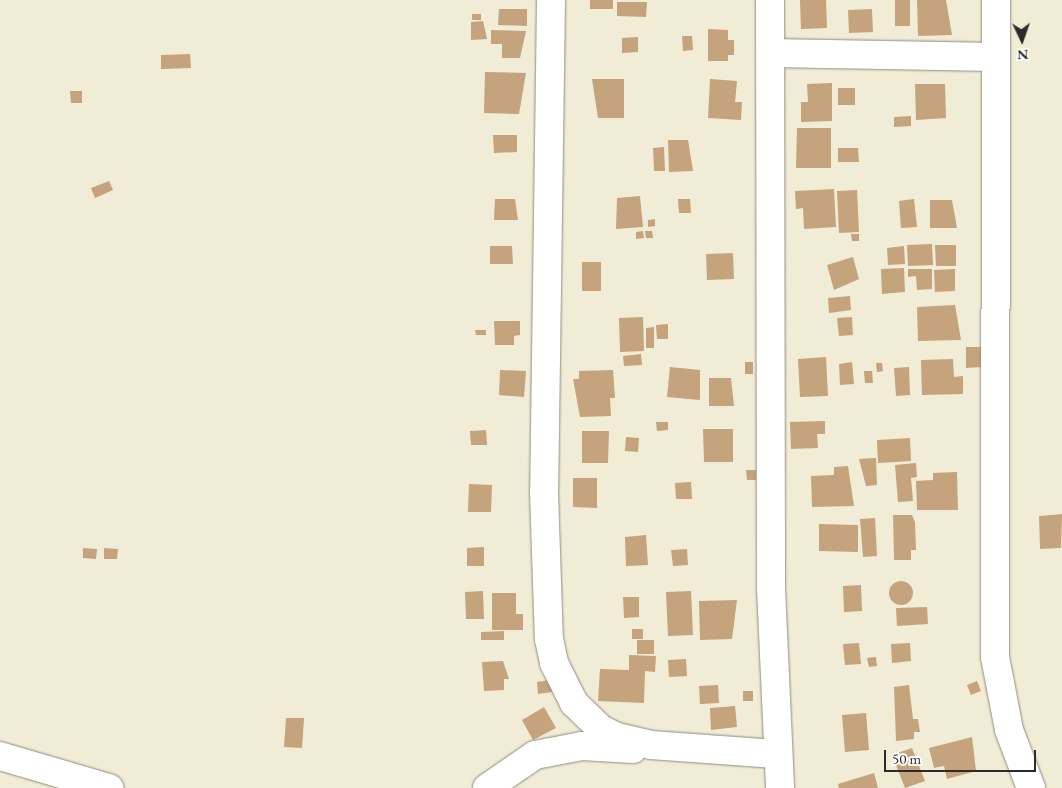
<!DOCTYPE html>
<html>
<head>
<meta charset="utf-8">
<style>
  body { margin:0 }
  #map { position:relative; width:1062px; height:788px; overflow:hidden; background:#f1ecd6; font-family:"EB Garamond",serif }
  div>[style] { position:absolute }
  .building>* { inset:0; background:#c4a37d }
  .round { border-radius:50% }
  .roads { filter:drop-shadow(0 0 1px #8e8c80) drop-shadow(0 0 1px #8e8c80) }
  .minor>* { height:28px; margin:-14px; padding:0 14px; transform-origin:14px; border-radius:14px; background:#fff }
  span { translate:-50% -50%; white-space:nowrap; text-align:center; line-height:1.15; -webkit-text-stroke:5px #fdfcf7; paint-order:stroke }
  .north { position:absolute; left:997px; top:15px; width:50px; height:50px; -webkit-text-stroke:4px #fdfcf7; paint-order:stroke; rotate:177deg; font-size:14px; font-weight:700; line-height:20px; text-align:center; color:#2b2b2b }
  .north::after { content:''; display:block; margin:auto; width:18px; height:22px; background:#2b2b2b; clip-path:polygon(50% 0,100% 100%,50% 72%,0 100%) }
  .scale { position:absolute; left:884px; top:750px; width:152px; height:22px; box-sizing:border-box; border:2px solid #2b2b2b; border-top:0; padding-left:6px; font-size:15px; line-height:18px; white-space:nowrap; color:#2b2b2b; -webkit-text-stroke:4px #fdfcf7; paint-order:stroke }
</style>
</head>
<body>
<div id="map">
  <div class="building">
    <i style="clip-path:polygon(590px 0,613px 0,613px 9px,590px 9px)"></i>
    <i style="clip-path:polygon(800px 0,826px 0,827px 28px,801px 29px)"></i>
    <i style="clip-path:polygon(895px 0,910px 0,910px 26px,895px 26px)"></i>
    <i style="clip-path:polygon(917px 0,946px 0,952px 35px,918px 36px)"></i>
    <i style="clip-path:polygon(617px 2px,647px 2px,646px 17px,617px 16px)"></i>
    <i style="clip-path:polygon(499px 9px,527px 9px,527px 26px,498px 25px)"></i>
    <i style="clip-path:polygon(872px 9px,873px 32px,849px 33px,848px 10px)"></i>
    <i style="clip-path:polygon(472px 14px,481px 14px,481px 20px,472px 20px)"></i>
    <i style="clip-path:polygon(483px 21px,487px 39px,471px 40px,471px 22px)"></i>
    <i style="clip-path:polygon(708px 29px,728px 30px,728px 40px,734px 40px,734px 55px,728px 55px,728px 61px,708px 61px)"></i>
    <i style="clip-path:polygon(491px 30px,526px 31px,520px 58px,502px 58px,502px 44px,491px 44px)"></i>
    <i style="clip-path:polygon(682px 36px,692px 36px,693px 50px,683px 51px)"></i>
    <i style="clip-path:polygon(638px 37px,638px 52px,622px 53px,622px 38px)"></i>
    <i style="clip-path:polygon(190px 54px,191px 68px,161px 69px,161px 55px)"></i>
    <i style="clip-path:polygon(485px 72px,526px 73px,519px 114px,484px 113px)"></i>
    <i style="clip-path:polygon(592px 79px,624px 79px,624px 118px,598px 118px)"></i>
    <i style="clip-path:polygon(710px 79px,737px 81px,735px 102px,742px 102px,741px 120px,708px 118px)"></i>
    <i style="clip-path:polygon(832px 83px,832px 121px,801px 122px,801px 102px,808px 102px,807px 84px)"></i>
    <i style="clip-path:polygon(915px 84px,945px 84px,946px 118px,916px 120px)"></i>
    <i style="clip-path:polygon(838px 88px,855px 88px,855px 105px,838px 105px)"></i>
    <i style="clip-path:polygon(70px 91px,82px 91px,82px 103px,71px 103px)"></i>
    <i style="clip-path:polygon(911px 116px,911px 126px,894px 127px,894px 117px)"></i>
    <i style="clip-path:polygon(797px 128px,831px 128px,831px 168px,796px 168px)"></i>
    <i style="clip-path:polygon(493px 135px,517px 135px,517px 152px,494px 153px)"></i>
    <i style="clip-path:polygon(668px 140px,688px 140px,693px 171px,669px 172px)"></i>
    <i style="clip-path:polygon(664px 147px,665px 171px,654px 171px,653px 148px)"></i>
    <i style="clip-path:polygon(838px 148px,858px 148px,859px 162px,838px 162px)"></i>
    <i style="clip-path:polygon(109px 181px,113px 190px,95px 198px,91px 188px)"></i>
    <i style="clip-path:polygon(834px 189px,836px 227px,804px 229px,803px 208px,796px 209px,795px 191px)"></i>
    <i style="clip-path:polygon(857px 190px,859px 232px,839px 233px,837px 191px)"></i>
    <i style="clip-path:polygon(640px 196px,643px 227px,616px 229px,617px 198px)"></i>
    <i style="clip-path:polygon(495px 199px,515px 199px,518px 220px,494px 220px)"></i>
    <i style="clip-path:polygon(678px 199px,690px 199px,691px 213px,679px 213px)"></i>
    <i style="clip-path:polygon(914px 199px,917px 227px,901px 228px,899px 201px)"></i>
    <i style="clip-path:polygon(930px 200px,952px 200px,957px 228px,930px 228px)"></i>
    <i style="clip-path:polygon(655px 219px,655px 226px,648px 227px,648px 220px)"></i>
    <i style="clip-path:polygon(643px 231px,644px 238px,636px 239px,636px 232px)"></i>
    <i style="clip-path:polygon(645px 231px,652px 231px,653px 238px,646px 238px)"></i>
    <i style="clip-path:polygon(851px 234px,859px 234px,859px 241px,852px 241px)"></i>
    <i style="clip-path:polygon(932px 244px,933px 265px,908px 266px,907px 245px)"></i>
    <i style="clip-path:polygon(935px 245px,956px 245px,956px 266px,936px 266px)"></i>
    <i style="clip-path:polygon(490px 246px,512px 246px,513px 264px,490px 264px)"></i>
    <i style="clip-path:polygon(904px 246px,905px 264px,888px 265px,887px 248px)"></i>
    <i style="clip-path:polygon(733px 253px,734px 279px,707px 280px,706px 254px)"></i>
    <i style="clip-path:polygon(853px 257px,859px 279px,834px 290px,827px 265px)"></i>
    <i style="clip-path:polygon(582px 262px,601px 262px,601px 291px,582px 291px)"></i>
    <i style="clip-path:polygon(904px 268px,905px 292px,882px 294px,881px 269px)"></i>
    <i style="clip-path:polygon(908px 269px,932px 269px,932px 289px,917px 290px,916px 276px,908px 277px)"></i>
    <i style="clip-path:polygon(955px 269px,955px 291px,935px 292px,934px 270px)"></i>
    <i style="clip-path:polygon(850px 296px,851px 310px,829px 313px,828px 298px)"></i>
    <i style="clip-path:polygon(955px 305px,961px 340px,918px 341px,917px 307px)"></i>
    <i style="clip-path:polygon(643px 317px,644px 351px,620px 352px,619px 318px)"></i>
    <i style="clip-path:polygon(852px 317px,853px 335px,839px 336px,837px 318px)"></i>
    <i style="clip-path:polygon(494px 321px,520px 321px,520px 335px,514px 336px,514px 345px,495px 345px)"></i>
    <i style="clip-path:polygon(668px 324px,668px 339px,657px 339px,656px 325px)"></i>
    <i style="clip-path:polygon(654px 327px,654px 348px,646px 348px,646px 328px)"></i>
    <i style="clip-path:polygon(475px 330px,486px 330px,486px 335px,476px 335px)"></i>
    <i style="clip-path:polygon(966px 347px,982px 347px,982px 367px,966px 368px)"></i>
    <i style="clip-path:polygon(641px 354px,642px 365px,624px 366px,623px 356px)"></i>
    <i style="clip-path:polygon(826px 357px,828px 396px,800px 397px,798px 359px)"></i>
    <i style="clip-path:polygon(953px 359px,954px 377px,963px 376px,963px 394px,922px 395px,921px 360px)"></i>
    <i style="clip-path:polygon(745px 362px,753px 362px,753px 374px,745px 374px)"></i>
    <i style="clip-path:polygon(852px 362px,854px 384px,840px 385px,839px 364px)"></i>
    <i style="clip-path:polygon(876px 363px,882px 363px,883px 371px,877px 372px)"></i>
    <i style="clip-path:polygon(670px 367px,700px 370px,700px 400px,667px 397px)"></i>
    <i style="clip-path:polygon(909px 367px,910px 395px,896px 396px,894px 368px)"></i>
    <i style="clip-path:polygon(500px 370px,526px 371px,524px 397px,499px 395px)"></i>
    <i style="clip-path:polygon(613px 370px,615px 398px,610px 398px,611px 416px,580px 417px,573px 379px,579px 379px,579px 371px)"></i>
    <i style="clip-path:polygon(864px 371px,872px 371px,873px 383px,865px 383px)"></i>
    <i style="clip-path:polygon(709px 378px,731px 378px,734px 406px,709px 406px)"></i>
    <i style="clip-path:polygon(825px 421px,825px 434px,817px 434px,818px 448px,791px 449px,790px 422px)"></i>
    <i style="clip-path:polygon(656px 422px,668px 422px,668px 430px,657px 431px)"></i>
    <i style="clip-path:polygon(703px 429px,733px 429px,733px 462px,704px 462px)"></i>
    <i style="clip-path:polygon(486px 430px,487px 445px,471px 445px,470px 431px)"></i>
    <i style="clip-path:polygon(582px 431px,609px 431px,608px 463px,582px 463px)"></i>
    <i style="clip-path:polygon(626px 437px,639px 438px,638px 452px,625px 451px)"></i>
    <i style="clip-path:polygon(910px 438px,911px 461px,878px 463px,877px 440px)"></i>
    <i style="clip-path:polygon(876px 458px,877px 485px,866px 486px,859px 459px)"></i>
    <i style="clip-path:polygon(916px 463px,917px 477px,911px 478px,913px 501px,898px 502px,895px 465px)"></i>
    <i style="clip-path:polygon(848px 466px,854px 506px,812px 507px,811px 476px,834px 475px,834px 467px)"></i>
    <i style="clip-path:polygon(746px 470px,756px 470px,756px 480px,747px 480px)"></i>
    <i style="clip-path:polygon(957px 472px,958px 510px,917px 510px,916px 481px,933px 480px,933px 473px)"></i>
    <i style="clip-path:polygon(573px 478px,597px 478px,597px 508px,573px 507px)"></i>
    <i style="clip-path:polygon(691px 482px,692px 499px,676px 499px,675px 483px)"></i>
    <i style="clip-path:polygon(469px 484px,492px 485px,491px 512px,468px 512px)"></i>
    <i style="clip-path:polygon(1062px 514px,1061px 548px,1040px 549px,1039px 516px)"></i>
    <i style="clip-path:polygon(893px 515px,912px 515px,915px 522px,916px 550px,911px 550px,911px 560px,894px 560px)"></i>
    <i style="clip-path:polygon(875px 518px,877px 556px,863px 557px,860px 519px)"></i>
    <i style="clip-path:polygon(819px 524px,858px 525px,858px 552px,819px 551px)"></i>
    <i style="clip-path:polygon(646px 535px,648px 565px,626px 566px,625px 537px)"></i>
    <i style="clip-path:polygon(484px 547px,484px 566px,467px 566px,467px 548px)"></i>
    <i style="clip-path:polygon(83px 548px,97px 549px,96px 559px,83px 558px)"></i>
    <i style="clip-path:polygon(104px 548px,118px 549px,117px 559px,104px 559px)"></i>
    <i style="clip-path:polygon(687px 549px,688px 565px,673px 566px,671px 550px)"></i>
    <i class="round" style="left:889px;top:581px;width:24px;height:24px"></i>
    <i style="clip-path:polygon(861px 585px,862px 611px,844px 612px,843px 586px)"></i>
    <i style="clip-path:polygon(483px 591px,484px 619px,466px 619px,465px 592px)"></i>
    <i style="clip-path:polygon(691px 591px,693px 635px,668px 636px,666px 592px)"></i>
    <i style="clip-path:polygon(492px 593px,516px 593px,516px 614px,523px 614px,523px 630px,492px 630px)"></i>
    <i style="clip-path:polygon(623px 597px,639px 597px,639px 617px,624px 618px)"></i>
    <i style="clip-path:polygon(737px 600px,732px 639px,700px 640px,699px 601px)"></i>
    <i style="clip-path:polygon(927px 607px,928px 624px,897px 626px,896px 608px)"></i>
    <i style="clip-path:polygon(632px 629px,643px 629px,643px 639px,632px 639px)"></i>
    <i style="clip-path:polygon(504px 631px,504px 640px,481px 640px,481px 632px)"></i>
    <i style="clip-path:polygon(637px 640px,654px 640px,654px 654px,637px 654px)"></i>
    <i style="clip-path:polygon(859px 643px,861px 664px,845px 665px,843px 644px)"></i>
    <i style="clip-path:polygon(910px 643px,911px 661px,892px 663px,891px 644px)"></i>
    <i style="clip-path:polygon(629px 655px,656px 656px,655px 672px,645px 671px,644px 703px,598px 701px,600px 669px,629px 670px)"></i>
    <i style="clip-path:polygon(876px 657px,877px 666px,869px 667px,867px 658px)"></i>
    <i style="clip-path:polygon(686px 659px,687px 676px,669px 677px,668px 660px)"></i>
    <i style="clip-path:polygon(503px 661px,509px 679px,504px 679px,504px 690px,484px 691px,482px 662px)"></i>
    <i style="clip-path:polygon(550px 680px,552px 692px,538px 694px,537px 682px)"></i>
    <i style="clip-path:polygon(977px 681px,981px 691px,971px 695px,967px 685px)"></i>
    <i style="clip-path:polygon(718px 685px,719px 703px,700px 704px,699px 686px)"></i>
    <i style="clip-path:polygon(909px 685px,913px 719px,918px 719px,920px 732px,914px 732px,914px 739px,896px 741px,894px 687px)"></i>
    <i style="clip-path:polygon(743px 691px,753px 691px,753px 701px,743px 701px)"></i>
    <i style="clip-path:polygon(735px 706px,737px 727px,711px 730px,710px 708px)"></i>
    <i style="clip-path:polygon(544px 707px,556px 728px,533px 740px,522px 720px)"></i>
    <i style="clip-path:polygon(866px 713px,869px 750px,845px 752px,842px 715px)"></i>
    <i style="clip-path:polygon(286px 718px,304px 718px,302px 748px,284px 747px)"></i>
    <i style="clip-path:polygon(972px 737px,976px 771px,947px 779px,944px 766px,934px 768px,929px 748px)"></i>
    <i style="clip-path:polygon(912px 748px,925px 781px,905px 788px,892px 755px)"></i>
    <i style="clip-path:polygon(874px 773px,878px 788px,839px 788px,838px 784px)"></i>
  </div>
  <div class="roads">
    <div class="minor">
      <i style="left:551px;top:0;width:492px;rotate:90.8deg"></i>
      <i style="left:544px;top:492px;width:147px;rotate:88.1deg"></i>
      <i style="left:549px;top:639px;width:25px;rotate:78deg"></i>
      <i style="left:554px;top:663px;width:45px;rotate:63.4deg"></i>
      <i style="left:574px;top:703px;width:37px;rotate:44deg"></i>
      <i style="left:601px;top:729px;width:18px;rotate:27deg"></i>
      <i style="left:617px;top:737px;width:35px;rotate:13deg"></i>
      <i style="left:651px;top:745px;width:125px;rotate:4.1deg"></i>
      <i style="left:770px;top:0;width:588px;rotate:89.9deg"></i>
      <i style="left:771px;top:588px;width:200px;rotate:87.4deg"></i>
      <i style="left:996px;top:0;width:657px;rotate:90.09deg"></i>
      <i style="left:995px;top:657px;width:74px;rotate:79.1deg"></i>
      <i style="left:1009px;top:730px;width:62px;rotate:69.2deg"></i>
      <i style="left:771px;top:53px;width:225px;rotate:1deg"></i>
      <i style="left:0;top:756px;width:114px;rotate:16.4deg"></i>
      <i style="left:487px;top:788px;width:58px;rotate:-34.5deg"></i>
      <i style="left:535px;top:755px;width:48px;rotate:-10.8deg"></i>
      <i style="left:582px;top:746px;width:51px;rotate:3.4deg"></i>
    </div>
  </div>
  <div class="north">N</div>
  <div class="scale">50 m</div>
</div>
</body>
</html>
